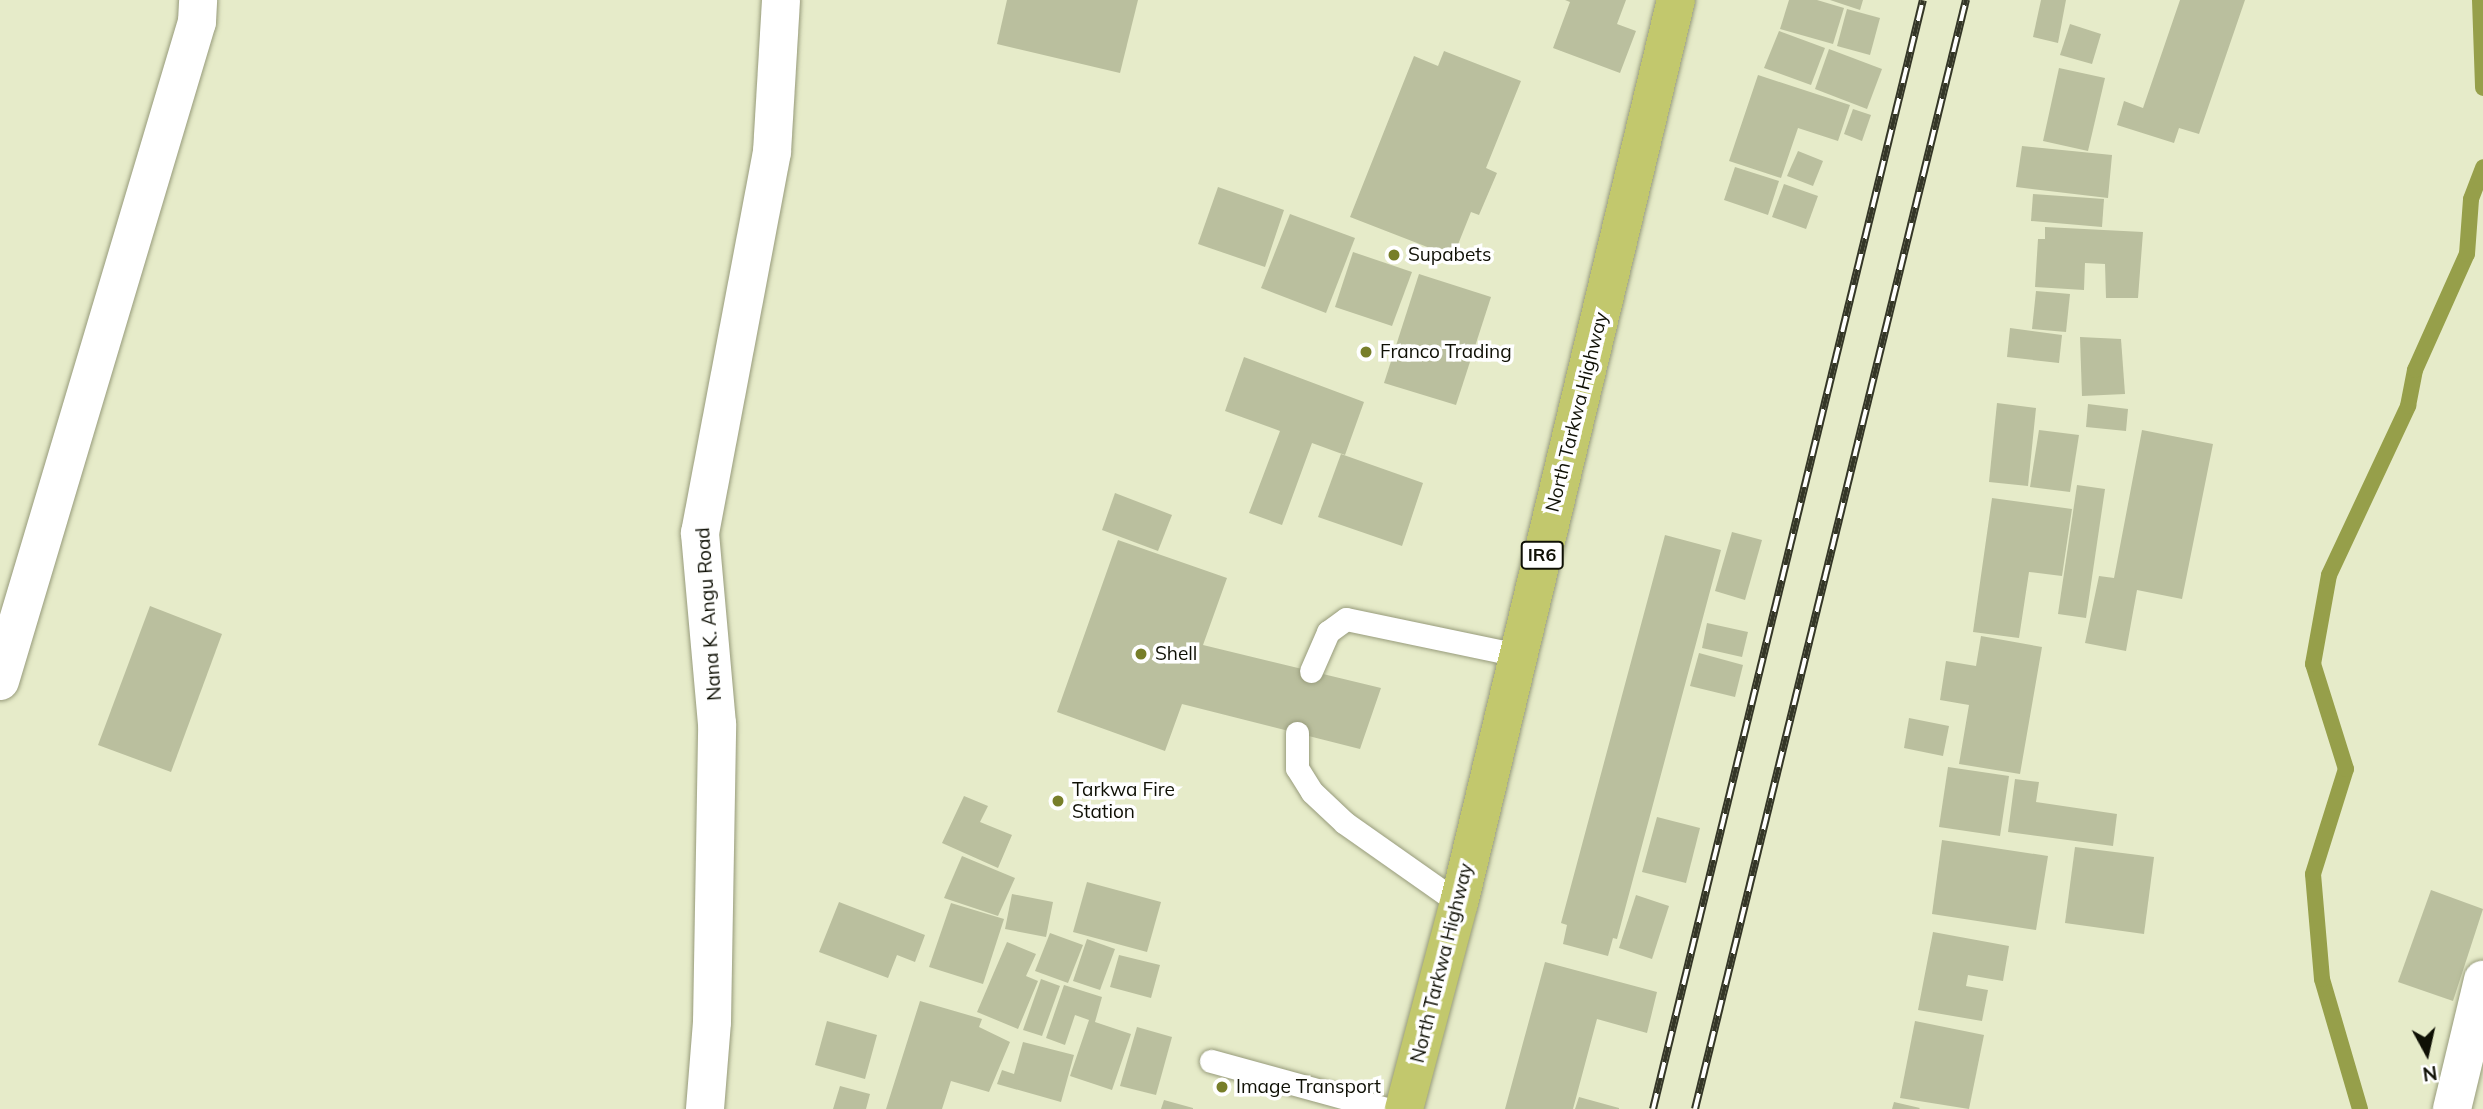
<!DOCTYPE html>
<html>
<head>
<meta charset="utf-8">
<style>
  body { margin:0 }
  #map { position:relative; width:2483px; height:1109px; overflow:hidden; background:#e6ebc9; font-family:Mulish,sans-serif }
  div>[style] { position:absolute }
  .stream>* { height:16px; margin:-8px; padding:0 8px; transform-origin:8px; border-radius:8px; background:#969f4a }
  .building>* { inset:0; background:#babf9e }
  .roads { filter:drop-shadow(0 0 2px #979b7b) drop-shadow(0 0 2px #979b7b) }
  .service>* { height:23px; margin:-11.5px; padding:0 11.5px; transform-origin:11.5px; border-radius:11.5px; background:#fff }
  .minor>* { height:38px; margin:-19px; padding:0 19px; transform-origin:19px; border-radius:19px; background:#fff }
  .primary>* { height:38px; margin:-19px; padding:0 19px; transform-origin:19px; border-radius:19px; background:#c2c86d }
  .rail>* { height:8px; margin-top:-4px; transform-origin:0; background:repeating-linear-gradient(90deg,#fff 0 16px,#343627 0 32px); box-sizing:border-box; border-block:2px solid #343627 }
  .dots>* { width:19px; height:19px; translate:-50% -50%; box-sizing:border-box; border:4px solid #fff; border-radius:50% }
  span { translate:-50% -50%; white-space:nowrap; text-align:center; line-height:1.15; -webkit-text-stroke:7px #fff; paint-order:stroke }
  .shield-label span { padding:2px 5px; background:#fff; border:2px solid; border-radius:5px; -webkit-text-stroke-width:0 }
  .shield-label { font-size:18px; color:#0f1005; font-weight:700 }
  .poi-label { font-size:19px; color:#0f1005 }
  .left { translate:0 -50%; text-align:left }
  .street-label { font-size:19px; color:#0f1005 }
  .north { position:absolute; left:2392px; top:1018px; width:70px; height:70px; -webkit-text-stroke:5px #fff; paint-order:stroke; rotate:172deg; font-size:19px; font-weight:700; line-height:28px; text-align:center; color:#0f1005 }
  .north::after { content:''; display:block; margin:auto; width:24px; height:32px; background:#0f1005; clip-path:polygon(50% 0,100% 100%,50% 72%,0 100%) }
</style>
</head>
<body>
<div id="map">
  <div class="stream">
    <i style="left:2480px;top:0;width:88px;rotate:88deg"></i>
    <i style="left:2360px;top:1109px;width:135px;rotate:-106.3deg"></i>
    <i style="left:2322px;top:979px;width:105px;rotate:-94.9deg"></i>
    <i style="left:2313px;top:874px;width:110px;rotate:-72.6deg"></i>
    <i style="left:2346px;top:769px;width:110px;rotate:-107.4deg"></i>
    <i style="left:2313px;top:664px;width:90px;rotate:-79.8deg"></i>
    <i style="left:2329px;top:575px;width:187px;rotate:-64.9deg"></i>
    <i style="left:2408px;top:406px;width:37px;rotate:-79deg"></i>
    <i style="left:2415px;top:370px;width:127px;rotate:-65.9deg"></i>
    <i style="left:2467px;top:254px;width:55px;rotate:-85.8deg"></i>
    <i style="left:2471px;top:199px;width:34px;rotate:-69deg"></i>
  </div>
  <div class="building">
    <i style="clip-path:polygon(1007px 0,1138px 0,1120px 73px,997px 44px)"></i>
    <i style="clip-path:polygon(1565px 0,1626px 0,1617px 24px,1636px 31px,1620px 73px,1553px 48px,1570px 2px)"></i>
    <i style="clip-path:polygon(1789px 0,1817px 0,1844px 8px,1833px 44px,1780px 29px)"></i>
    <i style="clip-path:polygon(1830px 0,1863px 0,1860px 10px)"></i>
    <i style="clip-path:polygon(2041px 0,2066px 0,2058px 43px,2033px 37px)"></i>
    <i style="clip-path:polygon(2180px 0,2245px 0,2199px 134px,2179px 128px,2174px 143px,2117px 125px,2124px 101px,2143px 108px)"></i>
    <i style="clip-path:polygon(1847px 9px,1880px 18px,1870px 55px,1837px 46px)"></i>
    <i style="clip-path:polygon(2070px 24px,2101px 34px,2092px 64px,2060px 55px)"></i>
    <i style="clip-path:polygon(1779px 31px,1825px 48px,1811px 85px,1764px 68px)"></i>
    <i style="clip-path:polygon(1829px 49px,1882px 69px,1867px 109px,1815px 89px)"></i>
    <i style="clip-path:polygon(1444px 51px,1521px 81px,1486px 168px,1497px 173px,1479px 215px,1471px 212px,1453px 257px,1350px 217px,1414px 56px,1438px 66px)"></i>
    <i style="clip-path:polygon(2059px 68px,2105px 78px,2088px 151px,2043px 141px)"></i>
    <i style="clip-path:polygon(1758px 75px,1850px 105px,1838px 141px,1798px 128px,1781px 178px,1729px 161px)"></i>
    <i style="clip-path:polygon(1853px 109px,1871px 115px,1862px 141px,1844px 134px)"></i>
    <i style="clip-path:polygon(2022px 146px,2112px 155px,2108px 198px,2016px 187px)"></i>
    <i style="clip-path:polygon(1798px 151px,1823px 161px,1813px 186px,1787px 176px)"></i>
    <i style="clip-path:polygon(1735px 167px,1779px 181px,1768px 215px,1724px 200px)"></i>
    <i style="clip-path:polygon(1784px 184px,1818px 196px,1806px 229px,1772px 217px)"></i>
    <i style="clip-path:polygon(1218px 187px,1284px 210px,1265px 267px,1198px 244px)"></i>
    <i style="clip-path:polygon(2033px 194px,2104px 199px,2102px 227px,2031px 221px)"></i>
    <i style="clip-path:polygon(1290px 214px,1355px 238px,1326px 313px,1261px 288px)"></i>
    <i style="clip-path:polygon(2045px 227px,2143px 232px,2138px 298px,2106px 298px,2105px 264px,2085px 263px,2084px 290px,2035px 287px,2038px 239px,2045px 239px)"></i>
    <i style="clip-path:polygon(1353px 252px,1412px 272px,1392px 326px,1335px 307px)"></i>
    <i style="clip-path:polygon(1419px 274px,1491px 297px,1456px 405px,1384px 383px)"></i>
    <i style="clip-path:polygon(2036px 291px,2070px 294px,2066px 332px,2032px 329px)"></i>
    <i style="clip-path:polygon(2010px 328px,2062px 335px,2059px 363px,2007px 357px)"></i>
    <i style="clip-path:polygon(2080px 337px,2121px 339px,2125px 394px,2082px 396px)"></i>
    <i style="clip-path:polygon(1244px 357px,1364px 402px,1345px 455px,1312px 443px,1282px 525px,1249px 513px,1280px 431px,1225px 411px)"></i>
    <i style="clip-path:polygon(1997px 403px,2036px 408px,2028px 486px,1989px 482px)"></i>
    <i style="clip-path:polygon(2088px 404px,2128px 409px,2126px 431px,2086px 427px)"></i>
    <i style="clip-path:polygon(2039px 430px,2079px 435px,2070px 492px,2030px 487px)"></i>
    <i style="clip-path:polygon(2142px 430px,2213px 444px,2182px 599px,2137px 590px,2126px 651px,2085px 643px,2099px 576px,2114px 578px)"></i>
    <i style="clip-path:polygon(1341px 454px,1423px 483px,1402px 546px,1318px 517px)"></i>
    <i style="clip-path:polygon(2077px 485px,2105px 489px,2086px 618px,2058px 614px)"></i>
    <i style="clip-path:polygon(1115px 493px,1172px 515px,1158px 551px,1102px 530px)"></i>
    <i style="clip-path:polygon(1992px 498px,2072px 509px,2062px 576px,2029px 572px,2019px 638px,1973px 632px)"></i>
    <i style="clip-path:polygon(1732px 532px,1762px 540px,1745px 600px,1715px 591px)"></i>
    <i style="clip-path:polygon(1665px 535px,1721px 550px,1617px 939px,1613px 938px,1608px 956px,1563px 944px,1567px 925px,1561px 923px)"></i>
    <i style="clip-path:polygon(1118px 540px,1227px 578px,1203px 645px,1381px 688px,1360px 749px,1182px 704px,1165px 751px,1057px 712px)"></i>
    <i style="clip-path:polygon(150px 606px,222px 634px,171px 772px,98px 745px)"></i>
    <i style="clip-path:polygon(1707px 623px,1748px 632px,1742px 657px,1702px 648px)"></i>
    <i style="clip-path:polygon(1981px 636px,2042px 647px,2020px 774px,1959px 764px,1969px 705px,1940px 700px,1946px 661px,1976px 666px)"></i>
    <i style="clip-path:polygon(1699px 653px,1743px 665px,1735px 697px,1690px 686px)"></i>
    <i style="clip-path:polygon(1909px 718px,1949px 726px,1943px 756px,1904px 748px)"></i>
    <i style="clip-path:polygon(1948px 767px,2009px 776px,2000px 836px,1939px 827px)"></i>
    <i style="clip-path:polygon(2015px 779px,2039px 782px,2036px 802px,2117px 814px,2113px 846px,2008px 832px)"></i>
    <i style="clip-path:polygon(964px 796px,988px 806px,980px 822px,1012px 835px,998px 868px,942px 843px)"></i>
    <i style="clip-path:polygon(1657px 817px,1700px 828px,1686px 883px,1642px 872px)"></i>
    <i style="clip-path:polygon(1942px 840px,2048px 856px,2036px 930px,1932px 914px)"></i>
    <i style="clip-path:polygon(2075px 847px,2154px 857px,2144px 934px,2065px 923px)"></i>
    <i style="clip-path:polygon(962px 856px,1015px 878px,998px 916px,944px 898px)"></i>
    <i style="clip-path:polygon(1087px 882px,1161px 902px,1147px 952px,1073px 932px)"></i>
    <i style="clip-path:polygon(2431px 890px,2483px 909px,2453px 1001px,2398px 982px)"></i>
    <i style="clip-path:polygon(1012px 894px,1053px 902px,1046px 937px,1005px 929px)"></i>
    <i style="clip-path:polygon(1636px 895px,1669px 906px,1652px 959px,1619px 948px)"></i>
    <i style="clip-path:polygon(839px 902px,925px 935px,915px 962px,897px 955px,888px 978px,819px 952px)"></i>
    <i style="clip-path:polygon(951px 903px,1004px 919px,983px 984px,929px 967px)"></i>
    <i style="clip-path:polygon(1933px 932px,2009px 946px,2003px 981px,1968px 975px,1966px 986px,1988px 990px,1982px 1021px,1918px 1010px)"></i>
    <i style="clip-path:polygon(1050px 933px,1083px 945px,1068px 983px,1035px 971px)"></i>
    <i style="clip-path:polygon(1087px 939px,1115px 949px,1100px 990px,1073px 981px)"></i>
    <i style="clip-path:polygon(1007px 942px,1036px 954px,1026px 976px,1038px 981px,1018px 1029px,977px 1012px)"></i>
    <i style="clip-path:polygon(1119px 955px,1160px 965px,1151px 998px,1110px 987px)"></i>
    <i style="clip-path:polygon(1545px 962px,1657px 992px,1647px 1033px,1597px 1019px,1573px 1109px,1505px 1109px)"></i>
    <i style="clip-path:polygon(1041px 979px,1060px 986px,1042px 1036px,1023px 1030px)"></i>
    <i style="clip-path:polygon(1064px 985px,1102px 997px,1095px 1022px,1131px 1034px,1112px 1090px,1070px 1076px,1089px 1020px,1075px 1015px,1065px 1045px,1046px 1038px)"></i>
    <i style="clip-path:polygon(920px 1001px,982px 1019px,979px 1027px,1010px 1042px,989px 1092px,951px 1081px,942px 1109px,886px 1109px)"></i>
    <i style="clip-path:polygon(827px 1021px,877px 1035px,865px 1079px,815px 1065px)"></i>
    <i style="clip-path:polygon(1915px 1021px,1984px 1035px,1969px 1109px,1900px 1098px)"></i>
    <i style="clip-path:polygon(1137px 1027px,1172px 1037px,1156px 1095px,1120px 1086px)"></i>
    <i style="clip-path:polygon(1023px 1042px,1074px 1055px,1061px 1102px,997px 1084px,1002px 1070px,1014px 1074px)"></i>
    <i style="clip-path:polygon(840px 1086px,870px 1094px,866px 1109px,833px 1109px)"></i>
    <i style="clip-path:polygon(1579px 1097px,1619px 1108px,1619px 1109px,1575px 1109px)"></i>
    <i style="clip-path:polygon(1164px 1100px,1193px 1108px,1193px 1109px,1161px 1109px)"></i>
    <i style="clip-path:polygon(1894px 1102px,1920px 1108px,1919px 1109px,1892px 1109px)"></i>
  </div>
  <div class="roads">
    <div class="service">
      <i style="left:1311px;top:671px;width:43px;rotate:-66.4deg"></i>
      <i style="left:1328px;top:632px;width:22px;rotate:-36deg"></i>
      <i style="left:1346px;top:619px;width:176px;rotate:11.8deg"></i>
      <i style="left:1297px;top:733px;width:35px;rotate:90deg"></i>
      <i style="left:1297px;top:768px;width:28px;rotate:58deg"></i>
      <i style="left:1312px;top:792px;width:45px;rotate:43.2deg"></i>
      <i style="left:1345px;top:823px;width:139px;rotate:35.1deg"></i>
      <i style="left:1211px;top:1061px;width:182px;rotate:15.3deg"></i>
    </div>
    <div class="minor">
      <i style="left:0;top:681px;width:688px;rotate:-73.36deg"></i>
      <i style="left:197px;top:22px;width:22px;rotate:-87deg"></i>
      <i style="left:705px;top:1109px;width:87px;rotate:-85.4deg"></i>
      <i style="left:712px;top:1022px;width:298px;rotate:-89deg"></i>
      <i style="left:717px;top:724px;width:192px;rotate:-95.1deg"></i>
      <i style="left:700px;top:533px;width:388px;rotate:-79.3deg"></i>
      <i style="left:772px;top:152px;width:152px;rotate:-86.6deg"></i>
      <i style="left:2452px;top:1109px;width:133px;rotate:-76.5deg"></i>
    </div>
    <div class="primary">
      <i style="left:1404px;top:1109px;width:213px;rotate:-75.1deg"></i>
      <i style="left:1459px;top:903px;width:929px;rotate:-76.49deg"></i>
    </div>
  </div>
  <div class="rail">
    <i style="left:1653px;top:1109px;width:1141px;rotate:-76.32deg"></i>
    <i style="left:1695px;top:1109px;width:1142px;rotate:-76.27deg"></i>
  </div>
  <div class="dots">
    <i style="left:1394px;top:255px;background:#777e29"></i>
    <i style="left:1366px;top:352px;background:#777e29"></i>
    <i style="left:1141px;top:654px;background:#777e29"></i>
    <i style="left:1058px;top:801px;background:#777e29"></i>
    <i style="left:1222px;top:1087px;background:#777e29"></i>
  </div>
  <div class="shield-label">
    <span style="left:1542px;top:555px">IR6</span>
  </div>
  <div class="poi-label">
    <span class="left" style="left:1408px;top:255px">Supabets</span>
    <span class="left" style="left:1380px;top:352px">Franco Trading</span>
    <span class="left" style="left:1155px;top:654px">Shell</span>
    <span class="left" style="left:1072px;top:801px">Tarkwa Fire<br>Station</span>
    <span class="left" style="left:1236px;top:1087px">Image Transport</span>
  </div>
  <div class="street-label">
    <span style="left:1577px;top:412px;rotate:-76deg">North Tarkwa Highway</span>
    <span style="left:709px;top:614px;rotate:-94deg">Nana K. Angu Road</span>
    <span style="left:1442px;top:963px;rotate:-76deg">North Tarkwa Highway</span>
  </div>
  <div class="north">N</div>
</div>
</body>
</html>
